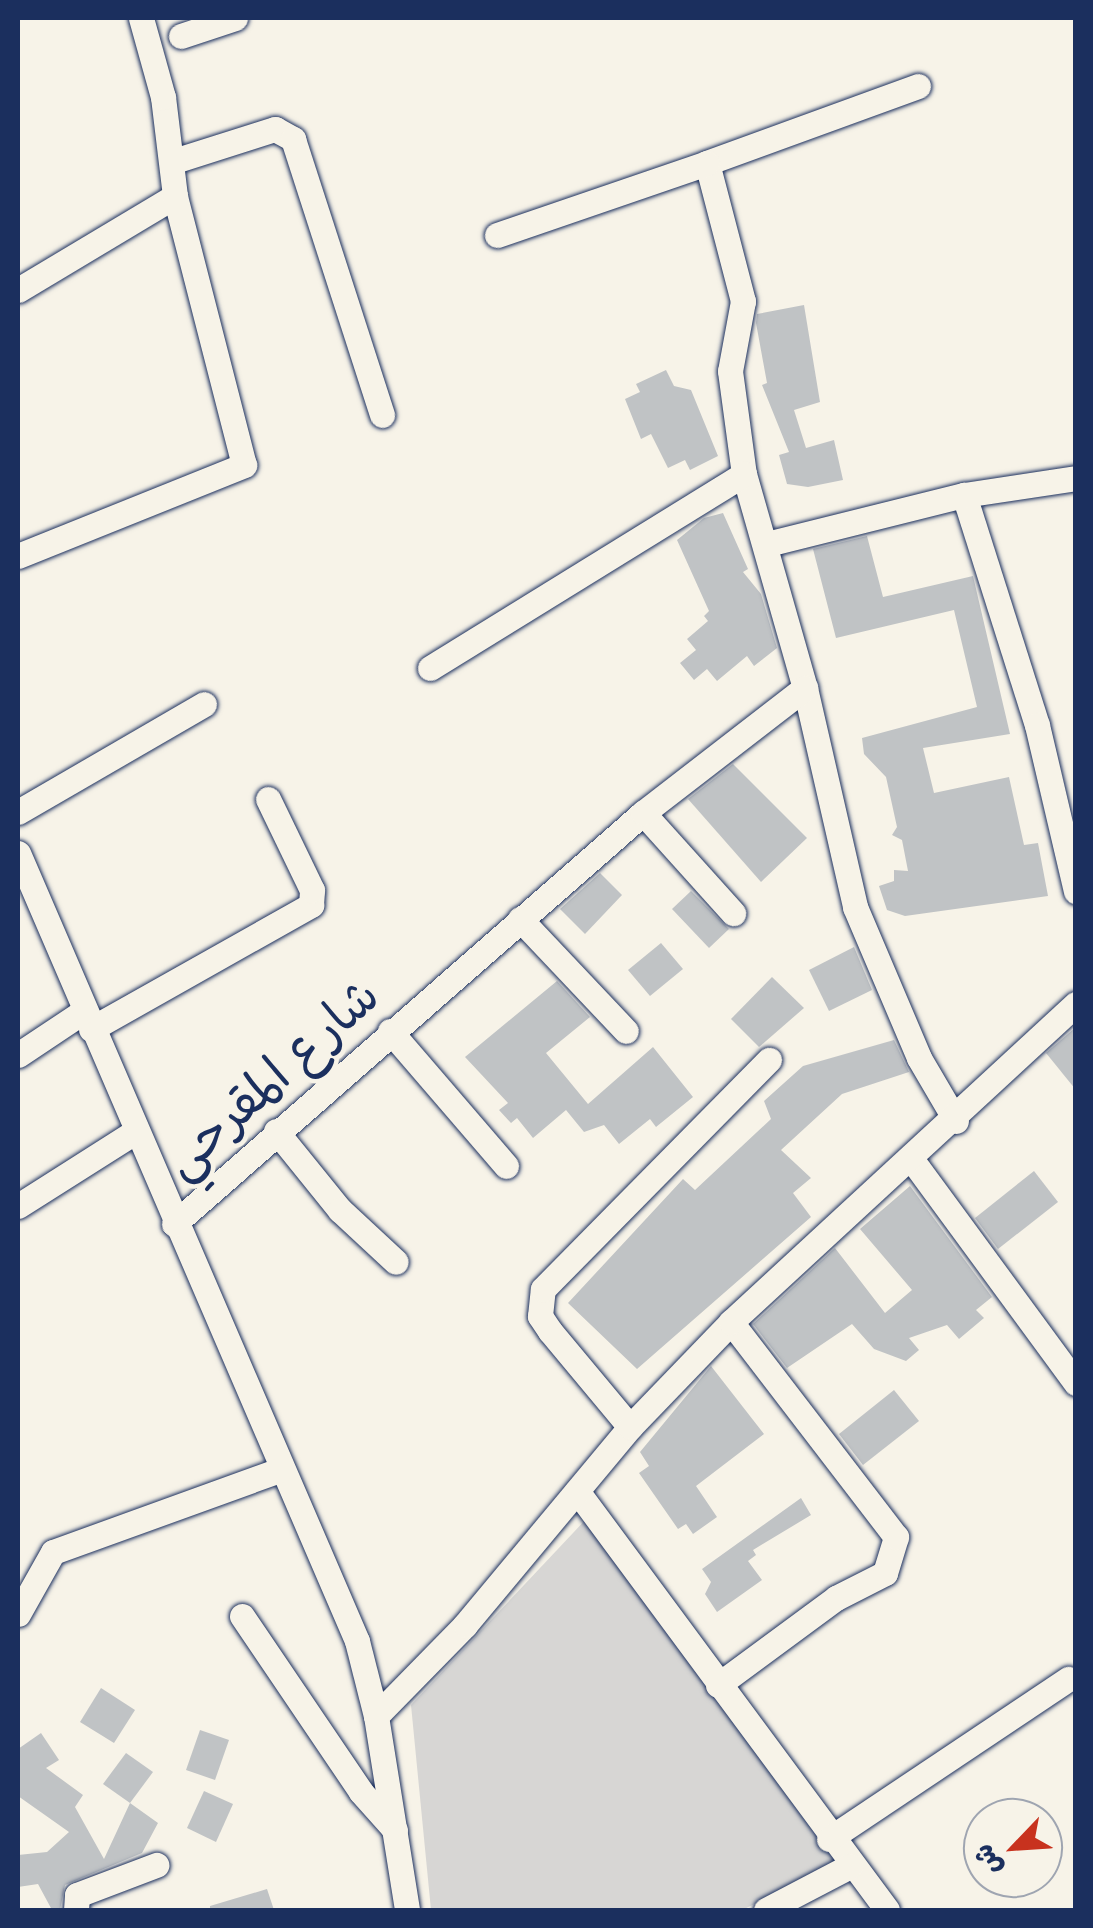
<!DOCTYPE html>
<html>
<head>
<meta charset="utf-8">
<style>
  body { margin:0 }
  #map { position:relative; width:1093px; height:1928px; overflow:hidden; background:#f7f3e8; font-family:Caveat,"Playpen Sans Arabic",sans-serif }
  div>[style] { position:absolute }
  .green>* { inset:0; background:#d7d6d4 }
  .building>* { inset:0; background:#c0c3c5 }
  .roads { filter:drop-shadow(0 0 2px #1b2f5e) drop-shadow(0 0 2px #1b2f5e) }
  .street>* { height:25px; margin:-12.5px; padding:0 12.5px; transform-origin:12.5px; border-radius:12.5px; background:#f7f3e8 }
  span { translate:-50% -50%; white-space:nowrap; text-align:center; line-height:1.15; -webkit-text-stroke:9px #f7f3e8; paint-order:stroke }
  .street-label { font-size:50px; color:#1b2f5e }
  .frame { position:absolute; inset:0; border:20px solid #1b2f5e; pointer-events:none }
  .north { position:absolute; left:963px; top:1798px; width:100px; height:100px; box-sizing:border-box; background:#f7f3e8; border:2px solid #9fa5b1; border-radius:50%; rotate:245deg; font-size:28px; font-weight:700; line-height:40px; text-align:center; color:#1b2f5e }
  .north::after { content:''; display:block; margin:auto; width:35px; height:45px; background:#c8321e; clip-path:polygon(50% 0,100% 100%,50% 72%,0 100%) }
</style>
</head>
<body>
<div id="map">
  <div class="green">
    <i style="clip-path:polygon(589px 1516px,838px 1864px,742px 1910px,431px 1910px,411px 1705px)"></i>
  </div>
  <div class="building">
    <i style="clip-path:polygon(804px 305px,820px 402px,794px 410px,806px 448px,834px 440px,843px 480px,808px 487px,787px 484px,779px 455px,789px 452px,762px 385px,767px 383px,756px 323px,757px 314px)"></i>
    <i style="clip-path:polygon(666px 370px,674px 386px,691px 390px,718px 456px,690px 470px,685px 460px,668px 468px,651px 434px,641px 439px,625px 399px,640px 392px,636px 384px)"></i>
    <i style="clip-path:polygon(723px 513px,748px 569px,743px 572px,761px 594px,777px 648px,754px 666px,747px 656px,717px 681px,707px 669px,694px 680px,680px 663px,696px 650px,687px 639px,708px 621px,704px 616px,709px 611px,677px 540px,704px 518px)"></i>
    <i style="clip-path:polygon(867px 536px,883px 597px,973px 576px,1010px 734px,923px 748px,934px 793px,1009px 777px,1024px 845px,1038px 843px,1048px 896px,905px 916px,887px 910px,879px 886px,894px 881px,894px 870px,908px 871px,902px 840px,892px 835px,897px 827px,886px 777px,864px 754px,862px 738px,977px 707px,954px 610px,836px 638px,813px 549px)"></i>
    <i style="clip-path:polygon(733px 764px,807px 838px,761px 882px,688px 799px)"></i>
    <i style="clip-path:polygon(600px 873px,622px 895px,585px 934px,560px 909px)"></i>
    <i style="clip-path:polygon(691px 891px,729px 929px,709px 948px,672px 909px)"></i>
    <i style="clip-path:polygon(661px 943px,683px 969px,650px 996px,628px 970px)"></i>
    <i style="clip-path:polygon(854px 947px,872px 990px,829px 1011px,809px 970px)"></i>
    <i style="clip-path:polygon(772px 977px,804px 1008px,759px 1047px,731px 1019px)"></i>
    <i style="clip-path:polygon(557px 981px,590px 1017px,546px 1053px,588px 1104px,653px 1047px,693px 1097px,656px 1127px,650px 1119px,619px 1144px,604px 1125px,584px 1132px,566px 1110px,533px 1138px,517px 1118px,511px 1123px,499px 1110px,508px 1103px,465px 1057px)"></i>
    <i style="clip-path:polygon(1076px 1027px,1076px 1090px,1046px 1053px)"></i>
    <i style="clip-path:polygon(894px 1040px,909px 1072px,842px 1094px,781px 1150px,811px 1178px,793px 1193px,811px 1217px,637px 1369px,568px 1303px,683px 1179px,695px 1190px,771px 1119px,764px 1101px,803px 1066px)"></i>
    <i style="clip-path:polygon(1034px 1171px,1058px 1202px,998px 1249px,975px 1218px)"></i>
    <i style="clip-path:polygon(910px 1186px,992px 1297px,976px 1310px,984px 1318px,959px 1339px,947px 1325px,909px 1338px,919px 1350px,906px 1361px,874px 1349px,852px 1324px,787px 1368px,753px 1324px,835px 1248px,885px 1313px,912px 1290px,860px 1229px)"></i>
    <i style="clip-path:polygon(711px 1366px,764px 1434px,696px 1486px,717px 1517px,693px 1534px,686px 1524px,678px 1529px,639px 1473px,649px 1466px,640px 1452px)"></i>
    <i style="clip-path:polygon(894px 1390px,919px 1421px,863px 1465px,839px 1434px)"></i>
    <i style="clip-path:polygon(801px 1498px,811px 1515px,753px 1550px,756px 1555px,748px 1561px,762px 1580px,717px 1612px,705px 1594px,711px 1582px,702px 1569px)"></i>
    <i style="clip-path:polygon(101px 1688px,135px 1710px,114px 1743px,80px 1722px)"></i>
    <i style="clip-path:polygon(200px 1730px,229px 1740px,215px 1780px,186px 1770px)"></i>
    <i style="clip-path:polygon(41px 1733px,59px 1760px,46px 1768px,83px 1795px,75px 1807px,104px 1859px,130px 1803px,158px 1823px,142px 1853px,65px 1885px,60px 1910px,52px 1910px,38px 1884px,18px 1887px,18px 1855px,47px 1852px,69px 1832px,18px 1796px,18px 1749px)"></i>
    <i style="clip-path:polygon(126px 1753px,153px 1772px,130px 1803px,103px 1784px)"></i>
    <i style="clip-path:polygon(204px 1791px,233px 1804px,216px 1842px,187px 1828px)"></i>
    <i style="clip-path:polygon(267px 1889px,274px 1910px,210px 1910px,210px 1906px)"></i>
  </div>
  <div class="roads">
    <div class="street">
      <i style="left:181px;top:36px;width:57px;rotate:-18.4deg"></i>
      <i style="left:918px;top:86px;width:225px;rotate:160deg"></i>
      <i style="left:707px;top:163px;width:143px;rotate:75.4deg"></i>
      <i style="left:743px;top:301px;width:71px;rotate:100.5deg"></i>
      <i style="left:730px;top:371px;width:104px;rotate:82.3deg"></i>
      <i style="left:744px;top:474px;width:223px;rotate:74.1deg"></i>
      <i style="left:805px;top:688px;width:225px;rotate:77.1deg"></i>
      <i style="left:855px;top:907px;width:164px;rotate:67deg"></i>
      <i style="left:919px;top:1058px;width:73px;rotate:59.6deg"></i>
      <i style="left:174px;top:161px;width:106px;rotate:-17.6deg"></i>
      <i style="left:275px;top:129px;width:21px;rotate:29deg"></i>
      <i style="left:293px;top:139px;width:290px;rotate:72.1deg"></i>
      <i style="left:497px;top:235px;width:222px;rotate:-18.9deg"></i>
      <i style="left:18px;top:290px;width:183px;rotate:-30.9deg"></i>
      <i style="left:964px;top:495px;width:241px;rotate:72.4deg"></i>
      <i style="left:1037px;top:725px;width:171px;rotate:76.8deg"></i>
      <i style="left:767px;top:544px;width:203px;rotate:-14deg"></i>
      <i style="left:964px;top:495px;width:113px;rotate:-8.6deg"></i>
      <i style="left:18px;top:556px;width:244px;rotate:-21.9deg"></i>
      <i style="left:244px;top:465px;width:278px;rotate:-104.4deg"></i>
      <i style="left:175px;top:196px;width:100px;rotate:-96.9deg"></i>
      <i style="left:163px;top:97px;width:82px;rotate:-105.6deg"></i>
      <i style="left:430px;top:668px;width:369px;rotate:-31.7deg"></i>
      <i style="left:18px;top:812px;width:215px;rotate:-30.1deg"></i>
      <i style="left:643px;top:813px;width:135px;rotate:48deg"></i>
      <i style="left:18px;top:853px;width:858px;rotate:66.72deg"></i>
      <i style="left:357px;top:1641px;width:77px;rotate:75.8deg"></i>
      <i style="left:376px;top:1716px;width:196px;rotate:80.9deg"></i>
      <i style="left:520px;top:919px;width:154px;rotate:46.6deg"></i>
      <i style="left:91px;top:1029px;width:253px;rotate:-29.4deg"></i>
      <i style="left:311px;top:905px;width:15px;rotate:-86deg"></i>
      <i style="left:312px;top:890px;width:101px;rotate:-115.8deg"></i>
      <i style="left:390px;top:1031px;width:178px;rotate:49.3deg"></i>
      <i style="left:18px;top:1055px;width:76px;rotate:-33.7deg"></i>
      <i style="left:276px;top:1131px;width:102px;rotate:51deg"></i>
      <i style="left:340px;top:1210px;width:76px;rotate:42.9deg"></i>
      <i style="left:912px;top:1160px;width:277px;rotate:53.7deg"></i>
      <i style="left:18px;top:1206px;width:136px;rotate:-32.4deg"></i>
      <i style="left:174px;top:1224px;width:624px;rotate:-41.23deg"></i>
      <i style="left:643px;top:813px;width:205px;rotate:-37.7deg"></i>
      <i style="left:630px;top:1427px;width:125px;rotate:-129.8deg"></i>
      <i style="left:550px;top:1331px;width:18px;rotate:-124deg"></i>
      <i style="left:540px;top:1316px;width:27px;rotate:-84deg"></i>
      <i style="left:543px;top:1289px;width:322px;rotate:-45.4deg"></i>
      <i style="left:577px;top:1491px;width:521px;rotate:53.5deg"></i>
      <i style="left:18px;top:1614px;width:71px;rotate:-60.6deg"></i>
      <i style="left:53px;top:1552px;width:241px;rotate:-19.9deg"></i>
      <i style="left:242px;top:1616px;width:212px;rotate:55.9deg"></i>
      <i style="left:361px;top:1792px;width:51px;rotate:48.2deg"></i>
      <i style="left:718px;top:1685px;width:147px;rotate:-36.4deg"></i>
      <i style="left:836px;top:1598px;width:55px;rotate:-27deg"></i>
      <i style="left:885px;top:1573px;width:38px;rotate:-73deg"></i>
      <i style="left:896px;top:1537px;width:271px;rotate:-127.5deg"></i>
      <i style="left:376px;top:1716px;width:127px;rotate:-45.6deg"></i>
      <i style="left:465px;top:1625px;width:258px;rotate:-50.2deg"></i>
      <i style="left:630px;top:1427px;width:146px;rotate:-46.1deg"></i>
      <i style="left:731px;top:1322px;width:469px;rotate:-42.7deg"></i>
      <i style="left:829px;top:1839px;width:288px;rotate:-33.8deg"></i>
      <i style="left:76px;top:1910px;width:15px;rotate:-86deg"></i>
      <i style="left:77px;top:1895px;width:85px;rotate:-20.8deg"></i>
      <i style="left:766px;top:1910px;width:95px;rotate:-27.6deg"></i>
    </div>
  </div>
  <div class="street-label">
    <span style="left:271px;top:1078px;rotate:-42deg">شارع المقرحي</span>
  </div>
  <div class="frame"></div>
  <div class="north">ش</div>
</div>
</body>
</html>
